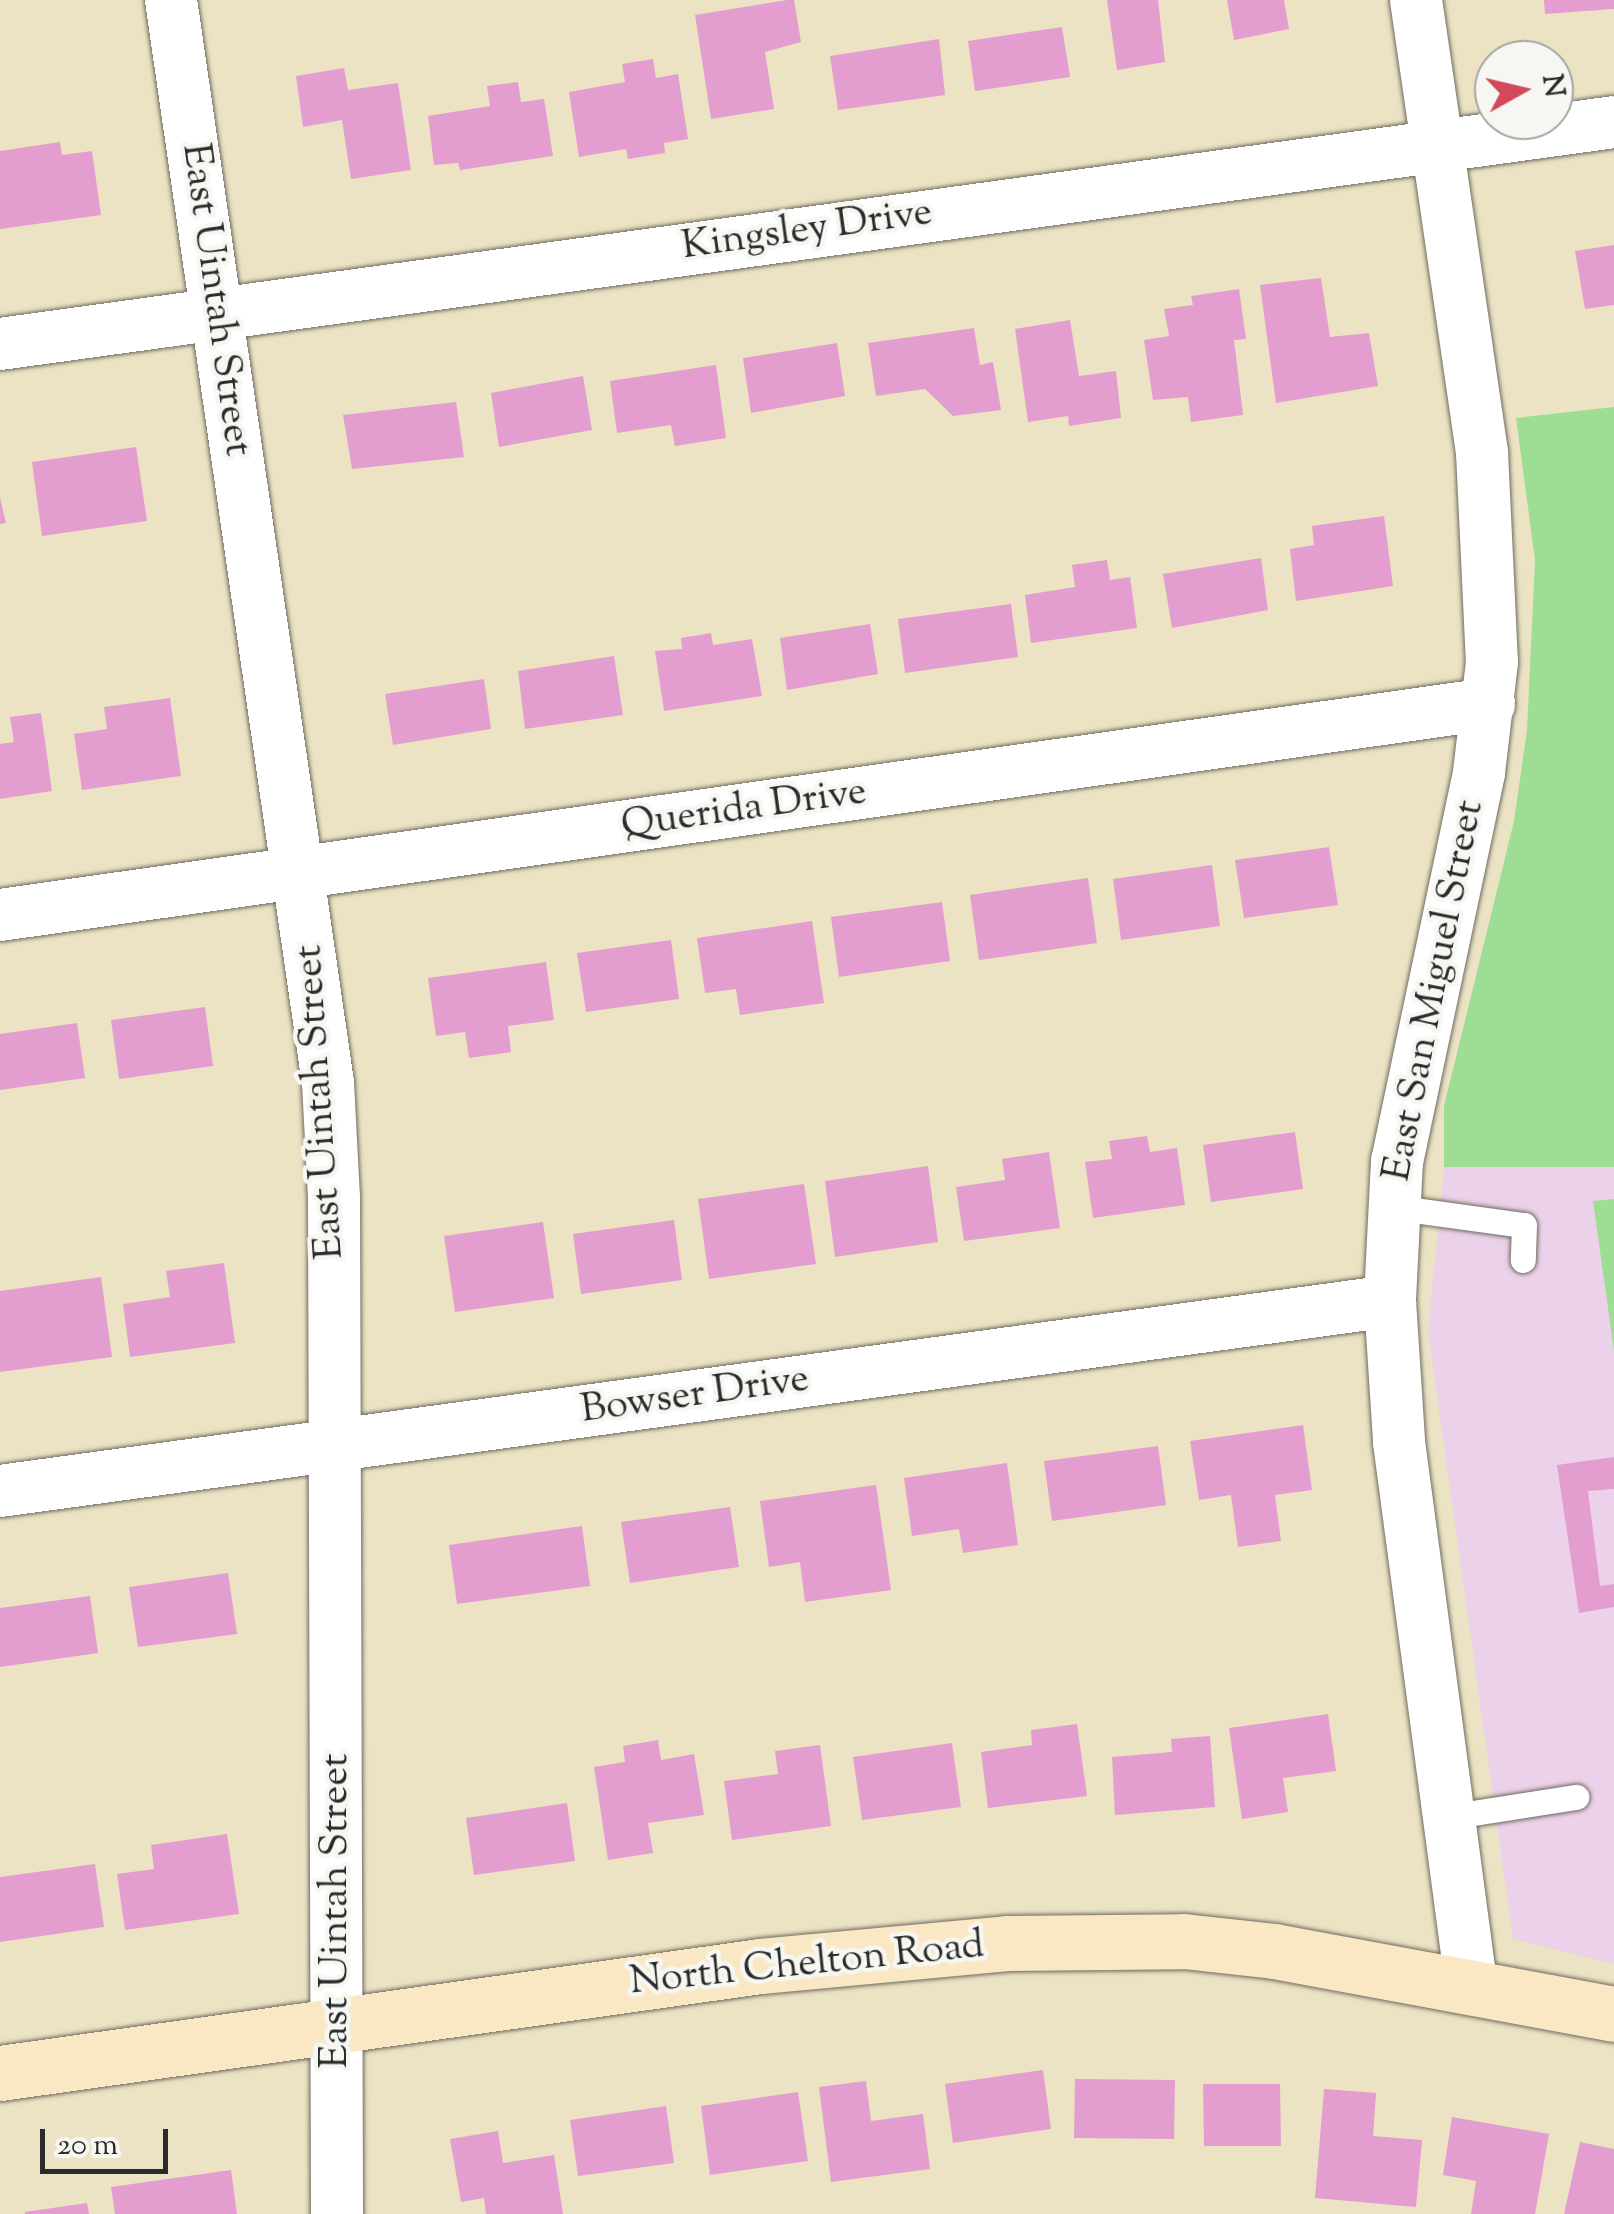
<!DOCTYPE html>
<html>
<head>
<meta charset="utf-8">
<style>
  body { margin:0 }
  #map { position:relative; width:1614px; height:2214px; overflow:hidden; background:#ece3c4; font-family:"Sorts Mill Goudy",serif }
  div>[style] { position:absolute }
  .built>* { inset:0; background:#ecd1ea }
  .green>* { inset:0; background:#9dde94 }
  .building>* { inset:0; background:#e39ecf }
  .roads { filter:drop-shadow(0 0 2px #6f6b61) drop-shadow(0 0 2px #6f6b61) }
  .service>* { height:25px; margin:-12.5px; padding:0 12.5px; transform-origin:12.5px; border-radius:12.5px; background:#fff }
  .minor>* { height:52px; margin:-26px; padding:0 26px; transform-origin:26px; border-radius:26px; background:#fff }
  .secondary>* { height:55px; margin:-27.5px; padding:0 27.5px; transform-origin:27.5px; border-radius:27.5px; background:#fae7c3 }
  span { translate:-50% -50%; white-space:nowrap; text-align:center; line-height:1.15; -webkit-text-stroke:9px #f6f6f2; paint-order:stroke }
  .street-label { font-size:40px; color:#2b2b2b }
  .north { position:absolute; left:1474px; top:40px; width:100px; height:100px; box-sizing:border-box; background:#f6f6f2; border:2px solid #a5a5a2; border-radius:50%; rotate:82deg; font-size:28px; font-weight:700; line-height:40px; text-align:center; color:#2b2b2b }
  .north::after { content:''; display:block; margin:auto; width:35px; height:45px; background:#d1495b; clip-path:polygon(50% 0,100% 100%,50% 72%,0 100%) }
  .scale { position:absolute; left:40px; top:2129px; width:128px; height:45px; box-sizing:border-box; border:5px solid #2b2b2b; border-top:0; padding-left:12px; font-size:30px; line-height:35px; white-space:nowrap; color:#2b2b2b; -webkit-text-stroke:8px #f6f6f2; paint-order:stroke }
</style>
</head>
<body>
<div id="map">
  <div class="built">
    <i style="clip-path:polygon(1444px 1167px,1614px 1167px,1614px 1964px,1513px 1939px,1428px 1332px)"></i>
  </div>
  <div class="green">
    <i style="clip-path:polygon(1614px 407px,1614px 1167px,1444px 1167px,1444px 1106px,1514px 821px,1527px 730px,1535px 560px,1516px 418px)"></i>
    <i style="clip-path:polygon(1614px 1199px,1614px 1351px,1593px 1201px)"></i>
  </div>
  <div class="building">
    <i style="clip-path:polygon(787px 0,794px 0,801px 42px,765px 52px,774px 109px,711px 119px,695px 15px)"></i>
    <i style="clip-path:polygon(1107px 0,1158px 0,1165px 62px,1117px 70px)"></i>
    <i style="clip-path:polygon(1227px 0,1284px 0,1289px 29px,1234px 40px)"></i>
    <i style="clip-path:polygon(1544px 0,1614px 0,1614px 9px,1545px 14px)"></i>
    <i style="clip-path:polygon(1062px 27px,1070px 77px,975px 91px,968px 41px)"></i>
    <i style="clip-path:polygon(939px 39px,945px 95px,838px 110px,830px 56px)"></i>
    <i style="clip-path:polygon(653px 59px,656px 78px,678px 74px,688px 139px,664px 143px,665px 153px,628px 159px,626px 149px,579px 157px,569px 92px,625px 82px,622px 64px)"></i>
    <i style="clip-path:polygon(344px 68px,348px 90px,398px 83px,411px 170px,351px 179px,342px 120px,303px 127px,296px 76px)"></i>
    <i style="clip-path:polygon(518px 82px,521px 102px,544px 99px,553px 156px,460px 170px,458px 163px,434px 165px,428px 116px,490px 106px,487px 86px)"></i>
    <i style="clip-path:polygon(60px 142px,62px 155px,92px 151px,101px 215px,0 229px,0 151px)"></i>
    <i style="clip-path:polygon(1614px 245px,1614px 305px,1585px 309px,1575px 251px)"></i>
    <i style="clip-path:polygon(1321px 278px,1330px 337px,1369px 333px,1378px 386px,1276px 403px,1260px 285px)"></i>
    <i style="clip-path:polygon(1239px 289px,1246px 339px,1234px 340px,1243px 415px,1191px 422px,1188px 397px,1153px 400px,1144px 340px,1169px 336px,1164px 309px,1193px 305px,1191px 296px)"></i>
    <i style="clip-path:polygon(1070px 320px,1079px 376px,1116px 371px,1121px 418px,1069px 426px,1068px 416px,1028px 422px,1015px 329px)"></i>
    <i style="clip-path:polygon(974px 328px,980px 365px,993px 362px,1001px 410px,953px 416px,925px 389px,876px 396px,868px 343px)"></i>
    <i style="clip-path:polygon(837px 343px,845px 396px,751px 413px,743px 358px)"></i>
    <i style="clip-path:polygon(716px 365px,726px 438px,675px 446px,671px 425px,617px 433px,610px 381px)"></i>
    <i style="clip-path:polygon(583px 376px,592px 430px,499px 447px,491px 393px)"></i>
    <i style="clip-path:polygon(456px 402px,464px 457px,352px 469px,343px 415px)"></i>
    <i style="clip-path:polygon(136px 447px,147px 521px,42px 536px,32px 462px)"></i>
    <i style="clip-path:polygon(0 498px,6px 523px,0 524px)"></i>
    <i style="clip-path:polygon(1384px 516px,1393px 586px,1296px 601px,1290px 549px,1314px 545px,1312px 526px)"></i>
    <i style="clip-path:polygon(1261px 558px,1268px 610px,1172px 628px,1163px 574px)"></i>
    <i style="clip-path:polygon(1107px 560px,1110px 580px,1130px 577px,1137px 628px,1031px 643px,1025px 595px,1075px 587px,1072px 565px)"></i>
    <i style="clip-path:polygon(1011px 604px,1018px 657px,905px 673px,898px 619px)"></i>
    <i style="clip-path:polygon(870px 624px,878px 674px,787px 690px,780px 638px)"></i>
    <i style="clip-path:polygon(711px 633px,713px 645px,752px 639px,762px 696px,664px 711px,655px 651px,682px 649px,681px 638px)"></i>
    <i style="clip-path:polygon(614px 656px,623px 715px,525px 729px,518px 671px)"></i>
    <i style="clip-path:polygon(484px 679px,491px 729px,393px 745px,385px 694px)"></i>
    <i style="clip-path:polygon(170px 698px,181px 776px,82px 790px,74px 734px,107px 729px,104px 707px)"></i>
    <i style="clip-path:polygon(41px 713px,52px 791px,0 799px,0 744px,14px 742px,10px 717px)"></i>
    <i style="clip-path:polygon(1329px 847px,1338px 905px,1244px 918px,1235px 860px)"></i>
    <i style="clip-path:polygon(1212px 865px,1220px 926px,1121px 940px,1113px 879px)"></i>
    <i style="clip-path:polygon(1088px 878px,1097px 943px,979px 960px,970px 895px)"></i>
    <i style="clip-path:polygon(942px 902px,950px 961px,839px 977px,831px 917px)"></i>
    <i style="clip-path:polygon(812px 921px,824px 1003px,740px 1015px,736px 989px,705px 993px,697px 938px)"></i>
    <i style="clip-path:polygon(671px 940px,679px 999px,586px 1012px,577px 953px)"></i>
    <i style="clip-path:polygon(546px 962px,554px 1020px,508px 1026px,511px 1052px,469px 1058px,465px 1032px,436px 1036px,428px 978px)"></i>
    <i style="clip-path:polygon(205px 1007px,213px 1066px,119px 1079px,111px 1020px)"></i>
    <i style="clip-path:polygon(77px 1023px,85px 1078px,0 1090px,0 1034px)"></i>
    <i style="clip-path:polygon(1295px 1132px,1303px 1189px,1211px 1202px,1203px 1145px)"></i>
    <i style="clip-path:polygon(1147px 1136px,1150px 1152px,1177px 1148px,1185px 1205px,1093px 1218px,1085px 1162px,1112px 1159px,1109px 1141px)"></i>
    <i style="clip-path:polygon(1049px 1152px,1060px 1228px,964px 1241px,956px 1187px,1005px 1180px,1002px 1159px)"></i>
    <i style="clip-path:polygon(928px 1166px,938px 1242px,835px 1257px,825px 1181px)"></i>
    <i style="clip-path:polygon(804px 1184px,816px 1264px,709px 1279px,698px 1199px)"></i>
    <i style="clip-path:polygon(674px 1220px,682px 1280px,581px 1294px,573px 1234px)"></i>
    <i style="clip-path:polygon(543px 1222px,554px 1298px,455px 1312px,444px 1236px)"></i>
    <i style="clip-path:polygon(224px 1263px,235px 1343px,130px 1357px,123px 1304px,170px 1297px,166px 1271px)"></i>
    <i style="clip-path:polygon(101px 1277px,112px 1357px,0 1372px,0 1291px)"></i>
    <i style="clip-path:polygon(1303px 1425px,1312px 1490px,1275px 1495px,1281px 1541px,1238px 1547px,1231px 1495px,1199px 1500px,1190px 1441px)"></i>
    <i style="clip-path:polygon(1158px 1446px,1166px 1505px,1052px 1521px,1044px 1461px)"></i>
    <i style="clip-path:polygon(1614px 1457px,1614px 1489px,1588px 1491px,1600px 1586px,1614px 1584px,1614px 1607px,1579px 1613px,1557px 1465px)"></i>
    <i style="clip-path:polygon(1007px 1463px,1018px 1545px,963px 1553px,959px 1529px,912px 1536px,904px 1478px)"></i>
    <i style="clip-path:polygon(876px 1485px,891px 1590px,805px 1602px,800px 1562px,769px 1567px,760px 1501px)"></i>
    <i style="clip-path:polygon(730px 1507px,739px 1567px,630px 1583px,621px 1522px)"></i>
    <i style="clip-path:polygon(582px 1526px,590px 1586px,457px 1604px,449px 1545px)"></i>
    <i style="clip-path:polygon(228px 1573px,237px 1634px,138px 1647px,129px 1587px)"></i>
    <i style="clip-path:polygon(90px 1596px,98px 1653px,0 1667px,0 1608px)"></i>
    <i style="clip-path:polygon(1328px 1714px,1336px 1771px,1283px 1778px,1288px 1812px,1242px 1819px,1229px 1728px)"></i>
    <i style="clip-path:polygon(1077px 1724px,1087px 1796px,988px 1808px,981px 1752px,1032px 1745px,1031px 1730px)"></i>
    <i style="clip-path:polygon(1210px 1736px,1215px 1807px,1115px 1815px,1112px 1757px,1172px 1752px,1171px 1739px)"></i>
    <i style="clip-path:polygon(658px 1740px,661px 1760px,694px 1754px,704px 1815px,648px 1823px,653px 1853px,608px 1860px,594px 1767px,625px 1762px,623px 1746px)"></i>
    <i style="clip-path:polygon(952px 1743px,961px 1807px,862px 1820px,853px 1757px)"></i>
    <i style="clip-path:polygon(820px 1745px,831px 1826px,732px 1840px,724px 1781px,778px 1774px,775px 1751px)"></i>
    <i style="clip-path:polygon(567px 1803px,575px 1861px,474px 1875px,466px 1818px)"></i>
    <i style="clip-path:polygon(227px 1834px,239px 1914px,125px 1930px,117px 1874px,154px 1869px,151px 1845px)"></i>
    <i style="clip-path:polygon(95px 1864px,104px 1927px,0 1942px,0 1877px)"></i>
    <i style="clip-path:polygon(1043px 2070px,1051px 2129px,953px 2143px,945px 2084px)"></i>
    <i style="clip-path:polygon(1075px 2079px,1175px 2080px,1174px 2139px,1074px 2138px)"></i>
    <i style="clip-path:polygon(866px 2081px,871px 2121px,923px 2114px,930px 2169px,831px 2182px,819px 2087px)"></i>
    <i style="clip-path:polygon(1203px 2084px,1280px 2084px,1281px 2146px,1204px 2146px)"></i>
    <i style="clip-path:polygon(1324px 2089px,1376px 2093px,1373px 2136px,1422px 2140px,1416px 2207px,1315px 2198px)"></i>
    <i style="clip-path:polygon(798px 2092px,808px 2161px,710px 2175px,701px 2106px)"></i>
    <i style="clip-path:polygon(666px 2106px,674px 2163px,578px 2176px,570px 2120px)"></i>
    <i style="clip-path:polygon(1452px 2117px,1549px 2134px,1535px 2214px,1471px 2214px,1476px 2181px,1443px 2175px)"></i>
    <i style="clip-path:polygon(498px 2131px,503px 2163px,554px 2155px,563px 2214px,486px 2214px,484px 2198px,461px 2202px,450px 2139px)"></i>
    <i style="clip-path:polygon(1580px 2142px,1614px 2149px,1614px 2214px,1564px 2214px)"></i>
    <i style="clip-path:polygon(231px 2170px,237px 2214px,115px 2214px,111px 2187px)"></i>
    <i style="clip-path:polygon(87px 2203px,89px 2214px,25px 2214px,25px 2212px)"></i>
  </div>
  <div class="roads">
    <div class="service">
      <i style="left:1392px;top:1207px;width:133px;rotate:7.8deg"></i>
      <i style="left:1524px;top:1225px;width:35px;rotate:92deg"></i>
      <i style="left:1448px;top:1817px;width:130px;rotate:-8.9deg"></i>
    </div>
    <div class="minor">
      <i style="left:171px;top:0;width:1094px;rotate:81.75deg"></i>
      <i style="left:328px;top:1083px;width:115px;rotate:87deg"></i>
      <i style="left:334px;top:1198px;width:1016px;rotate:89.83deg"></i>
      <i style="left:1416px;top:0;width:457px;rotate:81.7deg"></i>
      <i style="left:1482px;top:452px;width:210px;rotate:87.3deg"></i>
      <i style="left:1492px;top:662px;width:112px;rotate:96.7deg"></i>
      <i style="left:1479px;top:773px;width:397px;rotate:101.9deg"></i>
      <i style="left:1397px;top:1161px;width:140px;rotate:92.9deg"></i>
      <i style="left:1390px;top:1301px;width:141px;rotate:86.3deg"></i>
      <i style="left:1399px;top:1442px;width:546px;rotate:82.42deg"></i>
      <i style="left:0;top:344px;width:1629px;rotate:-7.83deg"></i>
      <i style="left:0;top:915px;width:1504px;rotate:-8.07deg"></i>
      <i style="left:0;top:1491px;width:1403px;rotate:-7.78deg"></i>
    </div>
    <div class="secondary">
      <i style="left:0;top:2073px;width:767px;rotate:-8.01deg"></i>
      <i style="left:760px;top:1966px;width:248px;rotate:-5.3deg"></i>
      <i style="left:1007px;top:1943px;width:177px;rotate:-0.6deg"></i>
      <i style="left:1184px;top:1941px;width:91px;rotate:6.3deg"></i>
      <i style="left:1274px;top:1951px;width:346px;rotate:10.5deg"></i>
    </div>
  </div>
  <div class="street-label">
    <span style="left:807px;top:231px;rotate:-8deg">Kingsley Drive</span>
    <span style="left:215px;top:300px;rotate:82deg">East Uintah Street</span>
    <span style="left:744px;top:810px;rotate:-8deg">Querida Drive</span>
    <span style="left:1435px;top:991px;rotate:-79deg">East San Miguel Street</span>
    <span style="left:321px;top:1102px;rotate:-94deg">East Uintah Street</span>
    <span style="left:695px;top:1396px;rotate:-8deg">Bowser Drive</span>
    <span style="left:337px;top:1911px;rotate:-90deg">East Uintah Street</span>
    <span style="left:807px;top:1965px;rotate:-6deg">North Chelton Road</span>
  </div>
  <div class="north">N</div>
  <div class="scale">20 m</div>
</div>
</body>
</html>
